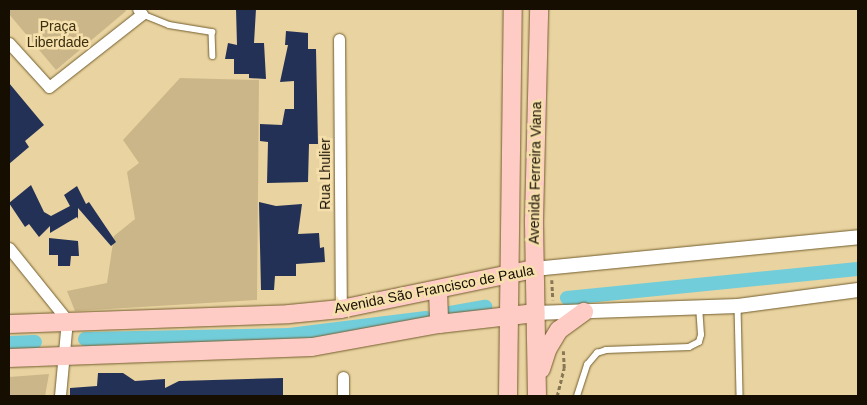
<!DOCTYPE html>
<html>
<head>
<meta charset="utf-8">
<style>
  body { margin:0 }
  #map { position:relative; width:867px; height:405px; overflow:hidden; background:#e9d3a0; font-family:Arial,sans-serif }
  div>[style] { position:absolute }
  .green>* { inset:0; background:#cab688 }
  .canal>* { height:14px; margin:-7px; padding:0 7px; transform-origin:7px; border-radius:7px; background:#72cdda }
  .building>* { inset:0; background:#233157 }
  .path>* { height:2.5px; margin-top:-1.25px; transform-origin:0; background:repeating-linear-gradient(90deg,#877755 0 4px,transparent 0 6.5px) }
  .roads { filter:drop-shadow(0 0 1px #725e2e) drop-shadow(0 0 1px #725e2e) }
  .service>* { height:5.5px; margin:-2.75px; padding:0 2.75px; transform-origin:2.75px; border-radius:2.75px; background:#fff }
  .minor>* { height:11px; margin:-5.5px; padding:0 5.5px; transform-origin:5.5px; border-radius:5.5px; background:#fff }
  .tertiary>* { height:14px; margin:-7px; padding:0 7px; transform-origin:7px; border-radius:7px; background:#fff }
  .primary>* { height:18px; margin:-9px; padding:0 9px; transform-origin:9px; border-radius:9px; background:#fecbc5 }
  span { translate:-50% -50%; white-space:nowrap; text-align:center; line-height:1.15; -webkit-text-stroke:5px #f6e0ac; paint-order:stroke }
  .park-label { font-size:14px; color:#3b2f11 }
  .street-label { font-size:14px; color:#160e00 }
  .frame { position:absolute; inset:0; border:10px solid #160e00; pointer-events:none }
</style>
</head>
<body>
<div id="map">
  <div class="green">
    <i style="clip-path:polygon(9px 9px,124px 9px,126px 11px,56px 70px,9px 14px)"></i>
    <i style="clip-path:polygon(180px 78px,259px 80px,257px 300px,75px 311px,67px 291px,107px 283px,114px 236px,135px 219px,127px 172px,139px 163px,123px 140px)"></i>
    <i style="clip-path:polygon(49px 374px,45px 396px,9px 396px,9px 377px)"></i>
  </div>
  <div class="canal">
    <i style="left:567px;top:298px;width:292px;rotate:-5.7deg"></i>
    <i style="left:450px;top:313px;width:36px;rotate:-10deg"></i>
    <i style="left:85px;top:339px;width:204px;rotate:-1.1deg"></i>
    <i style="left:289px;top:335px;width:138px;rotate:-7.1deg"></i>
    <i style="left:9px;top:343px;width:26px;rotate:-2deg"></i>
  </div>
  <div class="building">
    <i style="clip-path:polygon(236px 9px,256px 9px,254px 43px,264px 43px,266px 79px,249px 78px,249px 74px,234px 74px,234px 59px,225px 59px,228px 43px,237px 45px)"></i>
    <i style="clip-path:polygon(286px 31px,308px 33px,308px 49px,316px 49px,318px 144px,309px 144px,308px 182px,267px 183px,268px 142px,260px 141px,260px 124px,282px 125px,285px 109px,294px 109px,294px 81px,280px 82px,288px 45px,285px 45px)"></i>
    <i style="clip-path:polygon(9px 83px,44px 125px,25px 141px,29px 147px,9px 164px)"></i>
    <i style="clip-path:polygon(31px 185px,44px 212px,51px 216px,70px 206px,64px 195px,77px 186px,86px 204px,89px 202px,116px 242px,111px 246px,78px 208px,78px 219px,77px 217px,50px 233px,50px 226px,39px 237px,29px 224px,25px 227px,9px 203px)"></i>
    <i style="clip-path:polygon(259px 202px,276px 206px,302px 204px,298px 234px,319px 233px,320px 248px,324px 247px,325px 262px,296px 264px,296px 276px,275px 276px,274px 290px,261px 290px)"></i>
    <i style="clip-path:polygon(49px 238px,78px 241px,79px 256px,71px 256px,70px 266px,58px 266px,58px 255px,49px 255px)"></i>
    <i style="clip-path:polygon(98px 373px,123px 373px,135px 381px,165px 379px,165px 388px,179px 381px,283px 378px,283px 396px,70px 396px,70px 388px,97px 386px)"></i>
  </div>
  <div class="path">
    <i style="left:552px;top:280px;width:20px;rotate:87deg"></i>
    <i style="left:557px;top:396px;width:29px;rotate:-76deg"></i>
    <i style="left:564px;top:368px;width:17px;rotate:-93deg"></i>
  </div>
  <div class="roads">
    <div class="service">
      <i style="left:142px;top:14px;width:29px;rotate:22deg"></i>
      <i style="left:169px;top:25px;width:44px;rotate:9.2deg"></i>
      <i style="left:212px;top:32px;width:24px;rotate:88deg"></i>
      <i style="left:738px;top:306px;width:90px;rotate:88.7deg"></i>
      <i style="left:577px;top:396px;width:33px;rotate:-72deg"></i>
      <i style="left:587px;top:365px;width:16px;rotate:-50deg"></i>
      <i style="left:597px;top:353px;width:9px;rotate:-18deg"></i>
      <i style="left:606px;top:350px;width:83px;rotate:-2.1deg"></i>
      <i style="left:689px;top:347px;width:11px;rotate:-27deg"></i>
      <i style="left:699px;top:342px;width:7px;rotate:-74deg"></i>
      <i style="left:701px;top:335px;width:26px;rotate:-94deg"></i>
    </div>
    <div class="minor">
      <i style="left:339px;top:39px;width:270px;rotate:89.6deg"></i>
      <i style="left:9px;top:43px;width:59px;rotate:47.7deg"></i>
      <i style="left:49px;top:87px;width:118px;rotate:-38.1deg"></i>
      <i style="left:142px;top:14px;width:6px;rotate:-129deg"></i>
      <i style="left:9px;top:248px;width:92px;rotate:51.1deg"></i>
      <i style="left:67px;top:320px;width:76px;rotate:95.3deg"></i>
      <i style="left:343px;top:396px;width:19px;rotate:-90deg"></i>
    </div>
    <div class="tertiary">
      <i style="left:534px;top:269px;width:326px;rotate:-5.6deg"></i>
      <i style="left:535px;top:313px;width:203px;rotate:-2deg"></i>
      <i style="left:738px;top:306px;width:121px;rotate:-7.6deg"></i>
    </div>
    <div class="primary">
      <i style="left:438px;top:290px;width:34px;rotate:88deg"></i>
      <i style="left:9px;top:324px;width:280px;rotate:-2deg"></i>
      <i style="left:289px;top:314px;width:52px;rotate:-5.5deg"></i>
      <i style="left:341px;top:309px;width:197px;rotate:-11.7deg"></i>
      <i style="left:9px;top:358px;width:303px;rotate:-2.1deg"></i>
      <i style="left:312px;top:347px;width:129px;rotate:-10.3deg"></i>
      <i style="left:439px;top:324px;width:97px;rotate:-6.5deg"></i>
      <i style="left:541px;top:369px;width:22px;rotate:-72deg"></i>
      <i style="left:548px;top:348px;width:21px;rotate:-59deg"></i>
      <i style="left:559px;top:330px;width:31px;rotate:-36deg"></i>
      <i style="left:508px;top:396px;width:387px;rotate:-89.3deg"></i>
      <i style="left:537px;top:396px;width:176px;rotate:-91deg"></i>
      <i style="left:534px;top:220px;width:211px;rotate:-88.6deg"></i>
    </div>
  </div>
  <div class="park-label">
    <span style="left:58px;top:34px">Praça<br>Liberdade</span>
  </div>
  <div class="street-label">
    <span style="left:535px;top:173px;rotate:-89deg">Avenida Ferreira Viana</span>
    <span style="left:325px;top:174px;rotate:-90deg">Rua Lhulier</span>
    <span style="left:434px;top:289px;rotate:-11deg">Avenida São Francisco de Paula</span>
  </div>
  <div class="frame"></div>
</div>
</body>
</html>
